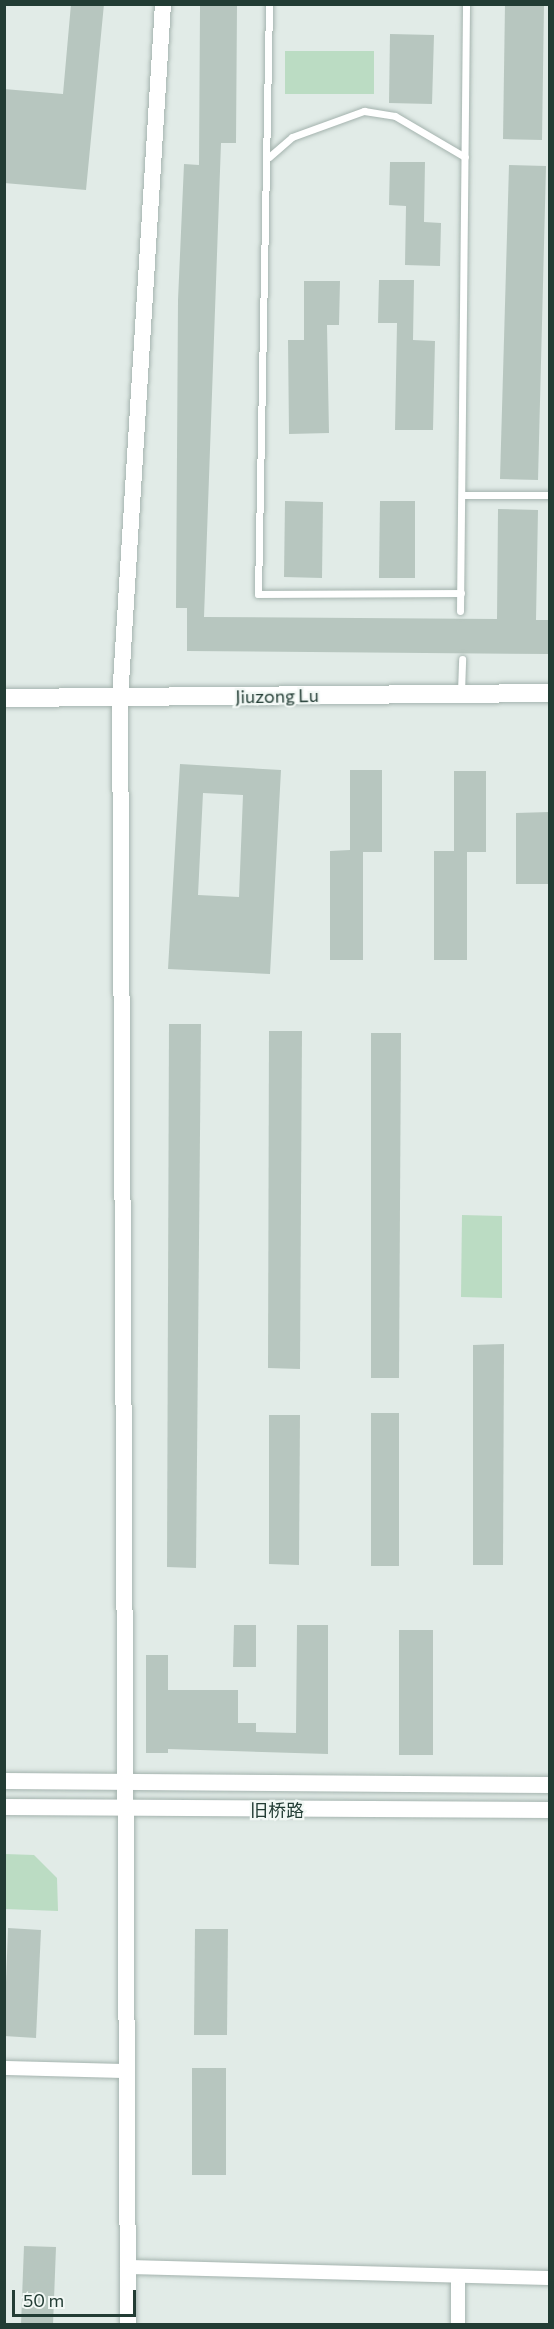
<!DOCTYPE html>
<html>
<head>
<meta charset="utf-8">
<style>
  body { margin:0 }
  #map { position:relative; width:554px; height:2329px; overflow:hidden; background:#e1ebe7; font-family:Commissioner,"Noto Sans SC",sans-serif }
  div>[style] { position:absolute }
  .green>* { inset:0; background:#bbdcc3 }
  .building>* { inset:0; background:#b7c6bf }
  .roads { filter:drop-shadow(0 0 2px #a4b3ae) drop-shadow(0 0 2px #a4b3ae) }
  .service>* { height:7px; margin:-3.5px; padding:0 3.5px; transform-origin:3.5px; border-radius:3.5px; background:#fff }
  .minor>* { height:14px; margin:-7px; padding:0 7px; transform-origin:7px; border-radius:7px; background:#fff }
  .tertiary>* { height:16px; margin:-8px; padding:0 8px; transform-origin:8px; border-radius:8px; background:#fff }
  .secondary>* { height:18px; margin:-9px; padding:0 9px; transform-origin:9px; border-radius:9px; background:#fff }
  span { translate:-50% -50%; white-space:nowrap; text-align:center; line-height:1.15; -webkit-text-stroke:4.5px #f2f8f5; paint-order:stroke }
  .street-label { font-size:18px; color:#223c34 }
  .frame { position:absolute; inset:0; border:6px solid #223c34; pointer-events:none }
  .scale { position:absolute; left:12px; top:2290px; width:124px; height:27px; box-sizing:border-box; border:3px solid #223c34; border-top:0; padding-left:8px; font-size:18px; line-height:21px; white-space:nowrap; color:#223c34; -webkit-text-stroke:4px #f2f8f5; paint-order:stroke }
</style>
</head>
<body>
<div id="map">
  <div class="green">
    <i style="clip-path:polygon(285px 51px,374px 51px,374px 94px,285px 94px)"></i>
    <i style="clip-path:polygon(462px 1215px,502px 1216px,502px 1298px,461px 1297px)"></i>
    <i style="clip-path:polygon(5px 1854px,34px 1855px,57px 1878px,58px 1911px,5px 1909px)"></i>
  </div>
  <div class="building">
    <i style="clip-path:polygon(71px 4px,104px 4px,86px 190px,4px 183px,4px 89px,63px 94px)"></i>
    <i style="clip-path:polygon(505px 4px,544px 4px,542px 140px,503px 139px)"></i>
    <i style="clip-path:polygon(200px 6px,237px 6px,236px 143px,221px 143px,204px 617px,497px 619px,498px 509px,538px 510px,536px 620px,549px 620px,549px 654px,187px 651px,187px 608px,176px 608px,178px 300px,184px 164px,199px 165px)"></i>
    <i style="clip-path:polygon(390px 34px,434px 35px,432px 104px,389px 103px)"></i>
    <i style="clip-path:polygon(390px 162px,425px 162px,424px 222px,441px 223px,440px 266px,405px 265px,406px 206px,389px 205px)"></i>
    <i style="clip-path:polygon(509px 165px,546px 166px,538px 480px,500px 479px)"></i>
    <i style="clip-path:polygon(379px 280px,414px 280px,413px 340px,435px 341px,433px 430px,395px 430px,397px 323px,378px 323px)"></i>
    <i style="clip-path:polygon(304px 281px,340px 281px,339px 325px,327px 325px,329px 433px,289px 434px,288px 340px,304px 340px)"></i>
    <i style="clip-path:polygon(285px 501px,323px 502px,322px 578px,284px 577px)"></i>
    <i style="clip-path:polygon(380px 501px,415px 501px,415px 578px,379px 578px)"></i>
    <i style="clip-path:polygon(evenodd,180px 764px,281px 770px,270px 974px,168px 969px,180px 764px,203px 793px,243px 795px,239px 897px,198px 895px,203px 793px)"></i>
    <i style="clip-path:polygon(350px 770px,382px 770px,382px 852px,363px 852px,363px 960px,330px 960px,330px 851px,350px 850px)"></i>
    <i style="clip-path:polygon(454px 771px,486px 771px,486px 852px,467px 852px,467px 960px,434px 960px,434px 851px,454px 851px)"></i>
    <i style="clip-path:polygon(549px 812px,549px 884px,516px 884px,516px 813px)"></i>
    <i style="clip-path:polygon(169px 1024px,201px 1024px,196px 1568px,167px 1567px)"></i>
    <i style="clip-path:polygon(269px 1031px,302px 1031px,300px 1369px,268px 1368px)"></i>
    <i style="clip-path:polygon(371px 1033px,401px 1033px,399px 1378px,371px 1378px)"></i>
    <i style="clip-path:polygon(504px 1344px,503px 1565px,473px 1565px,473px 1345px)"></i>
    <i style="clip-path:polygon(371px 1413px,399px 1413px,399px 1566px,371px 1566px)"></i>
    <i style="clip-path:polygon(269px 1415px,300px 1415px,299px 1565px,269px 1564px)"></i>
    <i style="clip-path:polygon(234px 1625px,256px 1625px,256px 1667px,233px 1667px)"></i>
    <i style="clip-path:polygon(297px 1625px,328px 1625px,328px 1754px,168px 1749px,168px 1753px,146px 1753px,146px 1655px,168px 1655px,168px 1690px,238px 1690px,238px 1723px,256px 1723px,256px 1732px,296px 1733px)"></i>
    <i style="clip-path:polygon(399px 1630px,433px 1630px,433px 1755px,399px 1755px)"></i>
    <i style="clip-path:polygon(8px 1928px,41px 1930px,36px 2038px,4px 2036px)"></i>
    <i style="clip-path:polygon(195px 1929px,228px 1929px,227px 2035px,194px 2035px)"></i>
    <i style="clip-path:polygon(192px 2068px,226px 2068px,226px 2175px,192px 2175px)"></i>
    <i style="clip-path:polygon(24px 2246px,56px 2247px,53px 2325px,21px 2325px)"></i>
  </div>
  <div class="roads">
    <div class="service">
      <i style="left:269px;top:4px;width:590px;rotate:91.07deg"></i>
      <i style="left:258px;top:594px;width:203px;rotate:-0.3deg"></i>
      <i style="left:269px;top:157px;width:30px;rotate:-41deg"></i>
      <i style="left:292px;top:137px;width:77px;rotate:-19.9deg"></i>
      <i style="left:364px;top:111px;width:31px;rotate:9deg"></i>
      <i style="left:395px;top:116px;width:81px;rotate:30.4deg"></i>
      <i style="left:462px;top:495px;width:88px"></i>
      <i style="left:460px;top:611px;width:607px;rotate:-89.43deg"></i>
      <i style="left:461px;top:692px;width:33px;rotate:-88deg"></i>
    </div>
    <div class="minor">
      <i style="left:4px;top:2068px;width:122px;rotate:1.4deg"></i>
      <i style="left:127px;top:2267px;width:423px;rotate:1.5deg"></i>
      <i style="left:458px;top:2278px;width:46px;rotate:90deg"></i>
    </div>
    <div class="tertiary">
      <i style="left:4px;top:1781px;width:546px;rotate:0.42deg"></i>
      <i style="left:4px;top:1807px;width:546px;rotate:0.31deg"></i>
      <i style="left:128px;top:2324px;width:1625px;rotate:-90.28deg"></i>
      <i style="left:120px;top:699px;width:696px;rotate:-86.46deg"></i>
    </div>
    <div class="secondary">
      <i style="left:4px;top:698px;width:546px;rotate:-0.52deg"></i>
    </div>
  </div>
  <div class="street-label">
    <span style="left:277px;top:696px;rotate:-1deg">Jiuzong Lu</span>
    <span style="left:277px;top:1810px">旧桥路</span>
  </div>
  <div class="frame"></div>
  <div class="scale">50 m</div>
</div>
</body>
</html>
